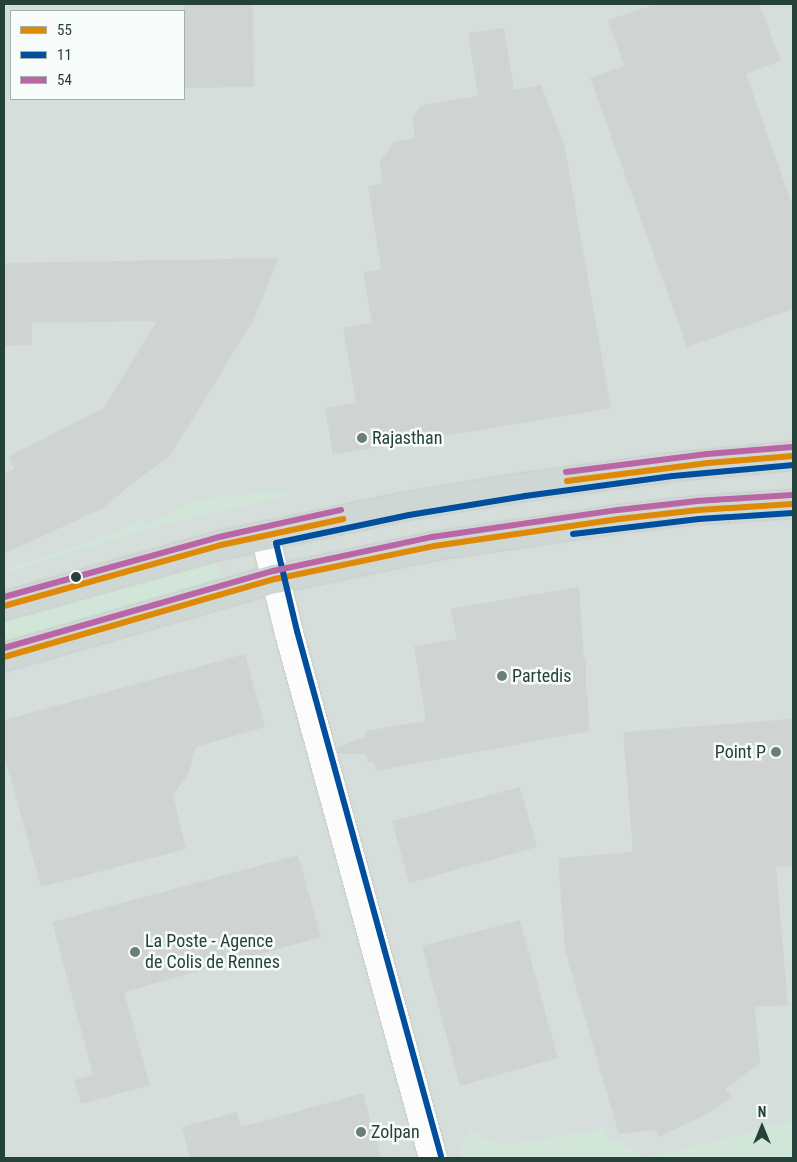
<!DOCTYPE html>
<html>
<head>
<meta charset="utf-8">
<style>
  body { margin:0 }
  #map { position:relative; width:797px; height:1162px; overflow:hidden; background:#e8edeb; font-family:"Roboto Condensed",sans-serif }
  div>[style] { position:absolute }
  .built>* { inset:0; background:#d6dedb }
  .green>* { inset:0; background:#d1e6d8 }
  .building>* { inset:0; background:#cfd4d2 }
  .roads { filter:drop-shadow(0 0 1px #c5cac8) drop-shadow(0 0 1px #c5cac8) }
  .minor>* { height:28px; margin:-14px; padding:0 14px; transform-origin:14px; border-radius:14px; background:#fcfcfc }
  .major>* { height:28px; margin:-14px; padding:0 14px; transform-origin:14px; border-radius:14px; background:#cfd7d5 }
  .bus-1>* { height:6px; margin:-3px; padding:0 3px; transform-origin:3px; border-radius:3px; background:#de8a06 }
  .bus-2>* { height:6px; margin:-3px; padding:0 3px; transform-origin:3px; border-radius:3px; background:#004f9e }
  .bus-3>* { height:6px; margin:-3px; padding:0 3px; transform-origin:3px; border-radius:3px; background:#ba65a5 }
  .dots>* { width:14px; height:14px; translate:-50% -50%; box-sizing:border-box; border:2px solid #f7fbf9; border-radius:50% }
  span { translate:-50% -50%; white-space:nowrap; text-align:center; line-height:1.15; -webkit-text-stroke:5px #f7fbf9; paint-order:stroke }
  .poi-label { font-size:18px; color:#24423a }
  .left { translate:0 -50%; text-align:left }
  .right { translate:-100% -50%; text-align:right }
  .frame { position:absolute; inset:0; border:5px solid #24423a; pointer-events:none }
  .legend { position:absolute; left:10px; top:10px; width:175px; height:90px; box-sizing:border-box; background:#f7fbf9; border:1px solid #a3b1ad; margin:0; padding:6px 9px; list-style:none; font-size:15px; color:#24423a }
  .legend li { display:flex; align-items:center; gap:10px; height:25px }
  .legend b { width:25px; border:1px solid #a3b1ad }
  .north { position:absolute; left:737px; top:1102px; width:50px; height:50px; -webkit-text-stroke:4px #f7fbf9; paint-order:stroke; rotate:0deg; font-size:14px; font-weight:700; line-height:20px; text-align:center; color:#24423a }
  .north::after { content:''; display:block; margin:auto; width:18px; height:22px; background:#24423a; clip-path:polygon(50% 0,100% 100%,50% 72%,0 100%) }
</style>
</head>
<body>
<div id="map">
  <div class="built">
    <i style="clip-path:polygon(evenodd,4px 4px,793px 4px,793px 1158px,4px 1158px,4px 4px,11px 11px,184px 11px,184px 99px,11px 99px,11px 11px)"></i>
  </div>
  <div class="green">
    <i style="clip-path:polygon(265px 492px,302px 492px,156px 526px,8px 572px,19px 561px,23px 564px,92px 542px,143px 520px,146px 525px,192px 501px)"></i>
    <i style="clip-path:polygon(214px 560px,222px 581px,14px 638px,8px 638px,4px 634px,4px 621px,6px 618px)"></i>
    <i style="clip-path:polygon(793px 1122px,793px 1158px,647px 1158px,744px 1134px,775px 1124px)"></i>
    <i style="clip-path:polygon(605px 1129px,609px 1143px,618px 1140px,644px 1158px,462px 1158px,460px 1153px,469px 1130px,500px 1146px)"></i>
  </div>
  <div class="building">
    <i style="clip-path:polygon(184px 4px,253px 4px,254px 87px,184px 88px)"></i>
    <i style="clip-path:polygon(655px 4px,759px 4px,781px 61px,746px 74px,793px 207px,793px 309px,687px 347px,590px 78px,624px 66px,608px 20px)"></i>
    <i style="clip-path:polygon(504px 28px,514px 90px,541px 85px,564px 143px,611px 408px,333px 455px,325px 408px,356px 403px,343px 328px,372px 323px,363px 272px,381px 269px,368px 186px,382px 183px,380px 162px,394px 141px,415px 138px,412px 117px,421px 105px,478px 96px,468px 33px)"></i>
    <i style="clip-path:polygon(279px 258px,253px 321px,170px 456px,130px 485px,105px 507px,4px 554px,4px 474px,14px 469px,9px 456px,104px 408px,157px 321px,32px 323px,32px 345px,4px 346px,4px 263px)"></i>
    <i style="clip-path:polygon(579px 587px,584px 658px,586px 658px,586px 694px,588px 694px,589px 731px,376px 771px,374px 762px,368px 762px,366px 754px,338px 754px,337px 747px,366px 737px,365px 731px,426px 721px,414px 646px,457px 639px,450px 609px)"></i>
    <i style="clip-path:polygon(245px 654px,265px 727px,196px 747px,188px 775px,173px 795px,186px 849px,41px 887px,4px 754px,4px 720px)"></i>
    <i style="clip-path:polygon(793px 719px,793px 866px,776px 867px,788px 1005px,755px 1007px,760px 1063px,725px 1089px,732px 1097px,713px 1111px,659px 1137px,656px 1130px,619px 1134px,565px 950px,558px 858px,633px 852px,623px 732px)"></i>
    <i style="clip-path:polygon(520px 787px,537px 847px,409px 883px,392px 821px)"></i>
    <i style="clip-path:polygon(298px 855px,321px 937px,124px 992px,150px 1085px,81px 1104px,74px 1080px,93px 1075px,52px 922px)"></i>
    <i style="clip-path:polygon(520px 920px,558px 1058px,460px 1086px,422px 946px)"></i>
    <i style="clip-path:polygon(363px 1093px,381px 1158px,190px 1158px,182px 1127px,237px 1112px,241px 1127px)"></i>
  </div>
  <div class="roads">
    <div class="minor">
      <i style="left:265px;top:536px;width:100px;rotate:76.1deg"></i>
      <i style="left:289px;top:633px;width:544px;rotate:74.66deg"></i>
    </div>
    <div class="major">
      <i style="left:4px;top:606px;width:225px;rotate:-15.7deg"></i>
      <i style="left:221px;top:545px;width:190px;rotate:-11.8deg"></i>
      <i style="left:407px;top:506px;width:119px;rotate:-9.2deg"></i>
      <i style="left:524px;top:487px;width:149px;rotate:-7.7deg"></i>
      <i style="left:672px;top:467px;width:121px;rotate:-5.2deg"></i>
      <i style="left:4px;top:657px;width:282px;rotate:-16.1deg"></i>
      <i style="left:275px;top:579px;width:162px;rotate:-11.7deg"></i>
      <i style="left:434px;top:546px;width:187px;rotate:-8.3deg"></i>
      <i style="left:619px;top:519px;width:80px;rotate:-6.5deg"></i>
      <i style="left:698px;top:510px;width:95px;rotate:-3.6deg"></i>
    </div>
  </div>
  <div class="bus-1">
    <i style="left:567px;top:481px;width:142px;rotate:-7.3deg"></i>
    <i style="left:708px;top:463px;width:85px;rotate:-4.7deg"></i>
    <i style="left:4px;top:606px;width:225px;rotate:-15.7deg"></i>
    <i style="left:221px;top:545px;width:125px;rotate:-12deg"></i>
    <i style="left:4px;top:657px;width:282px;rotate:-16.1deg"></i>
    <i style="left:275px;top:579px;width:162px;rotate:-11.7deg"></i>
    <i style="left:434px;top:546px;width:187px;rotate:-8.3deg"></i>
    <i style="left:619px;top:519px;width:80px;rotate:-6.5deg"></i>
    <i style="left:698px;top:510px;width:95px;rotate:-3.6deg"></i>
  </div>
  <div class="bus-2">
    <i style="left:573px;top:534px;width:127px;rotate:-6.8deg"></i>
    <i style="left:699px;top:519px;width:94px;rotate:-3.7deg"></i>
    <i style="left:441px;top:1156px;width:544px;rotate:-105.34deg"></i>
    <i style="left:297px;top:631px;width:90px;rotate:-103.4deg"></i>
    <i style="left:276px;top:543px;width:136px;rotate:-11.9deg"></i>
    <i style="left:409px;top:515px;width:118px;rotate:-9.3deg"></i>
    <i style="left:525px;top:496px;width:149px;rotate:-7.7deg"></i>
    <i style="left:673px;top:476px;width:121px;rotate:-5.2deg"></i>
  </div>
  <div class="bus-3">
    <i style="left:566px;top:472px;width:142px;rotate:-7.3deg"></i>
    <i style="left:707px;top:454px;width:85px;rotate:-4.7deg"></i>
    <i style="left:4px;top:597px;width:223px;rotate:-15.6deg"></i>
    <i style="left:219px;top:537px;width:125px;rotate:-12.5deg"></i>
    <i style="left:4px;top:648px;width:280px;rotate:-16deg"></i>
    <i style="left:273px;top:571px;width:163px;rotate:-12.1deg"></i>
    <i style="left:432px;top:537px;width:188px;rotate:-8.3deg"></i>
    <i style="left:618px;top:510px;width:80px;rotate:-6.5deg"></i>
    <i style="left:697px;top:501px;width:95px;rotate:-3.6deg"></i>
  </div>
  <div class="dots">
    <i style="left:362px;top:438px;background:#697e78"></i>
    <i style="left:76px;top:577px;background:#24423a"></i>
    <i style="left:502px;top:676px;background:#697e78"></i>
    <i style="left:776px;top:752px;background:#697e78"></i>
    <i style="left:135px;top:952px;background:#697e78"></i>
    <i style="left:361px;top:1132px;background:#697e78"></i>
  </div>
  <div class="poi-label">
    <span class="left" style="left:372px;top:438px">Rajasthan</span>
    <span class="left" style="left:512px;top:676px">Partedis</span>
    <span class="right" style="left:766px;top:752px">Point P</span>
    <span class="left" style="left:145px;top:952px">La Poste - Agence<br>de Colis de Rennes</span>
    <span class="left" style="left:371px;top:1132px">Zolpan</span>
  </div>
  <div class="frame"></div>
  <ul class="legend">
  <li><b style="height:6px;background:#de8a06"></b>55</li>
  <li><b style="height:6px;background:#004f9e"></b>11</li>
  <li><b style="height:6px;background:#ba65a5"></b>54</li>
  </ul>
  <div class="north">N</div>
</div>
</body>
</html>
